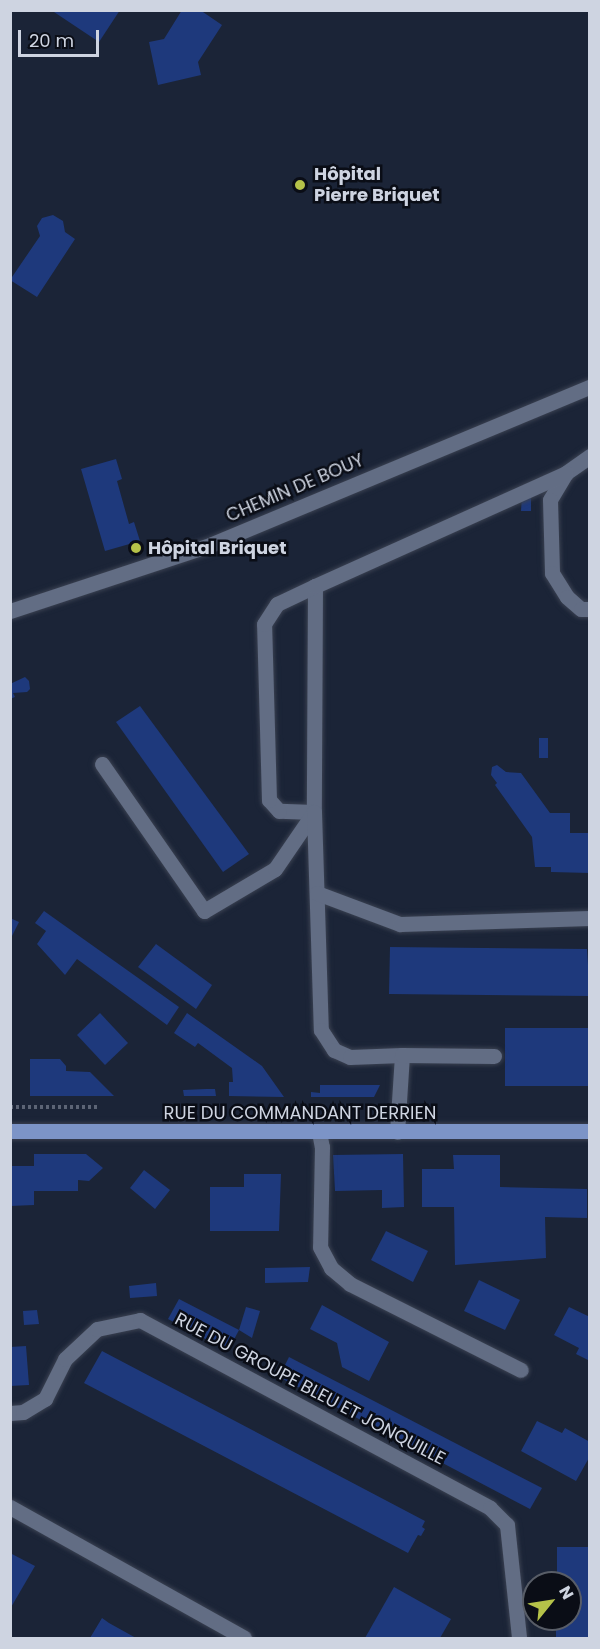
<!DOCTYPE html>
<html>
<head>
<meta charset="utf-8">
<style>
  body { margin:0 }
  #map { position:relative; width:600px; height:1649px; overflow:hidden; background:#1b2437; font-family:Poppins,sans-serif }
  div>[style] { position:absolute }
  .building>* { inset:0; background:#1e397c }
  .path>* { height:4px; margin-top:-2px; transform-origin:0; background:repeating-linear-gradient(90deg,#5c6475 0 3px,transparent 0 6px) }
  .roads { filter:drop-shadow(0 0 2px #3a4151) drop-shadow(0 0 2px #3a4151) }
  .minor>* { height:15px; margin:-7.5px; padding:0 7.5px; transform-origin:7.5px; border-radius:7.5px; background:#626d84 }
  .major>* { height:15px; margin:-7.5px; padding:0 7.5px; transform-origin:7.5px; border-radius:7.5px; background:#7c94c7 }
  .dots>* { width:16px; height:16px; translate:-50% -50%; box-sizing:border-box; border:3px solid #0a0d16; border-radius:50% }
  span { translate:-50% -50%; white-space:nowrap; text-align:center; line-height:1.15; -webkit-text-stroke:5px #0a0d16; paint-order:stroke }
  .poi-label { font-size:18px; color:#ced4e1; font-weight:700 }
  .left { translate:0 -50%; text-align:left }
  .street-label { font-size:18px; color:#ced4e1 }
  .frame { position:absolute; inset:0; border:12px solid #ced4e1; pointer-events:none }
  .north { position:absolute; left:522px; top:1571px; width:60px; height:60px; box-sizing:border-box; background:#0a0d16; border:2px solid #585d67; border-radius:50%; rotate:60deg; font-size:16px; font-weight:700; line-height:24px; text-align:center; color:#ced4e1 }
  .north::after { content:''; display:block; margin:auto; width:21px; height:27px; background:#b5c249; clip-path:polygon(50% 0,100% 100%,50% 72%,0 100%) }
  .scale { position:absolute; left:18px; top:30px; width:81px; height:27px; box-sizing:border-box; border:3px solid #ced4e1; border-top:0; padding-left:8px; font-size:18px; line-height:21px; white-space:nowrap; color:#ced4e1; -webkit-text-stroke:4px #0a0d16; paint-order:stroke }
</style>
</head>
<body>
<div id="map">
  <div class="building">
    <i style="clip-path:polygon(51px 10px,120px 10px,99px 42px)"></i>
    <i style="clip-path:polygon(182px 10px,200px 10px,222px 25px,198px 62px,201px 75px,158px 85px,149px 42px,164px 39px)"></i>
    <i style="clip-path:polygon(53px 215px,63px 221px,65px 232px,75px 239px,37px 297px,10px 280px,40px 236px,37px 226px,42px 218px)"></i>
    <i style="clip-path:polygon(116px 459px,122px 479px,117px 481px,129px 524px,134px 522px,140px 541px,105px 551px,81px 469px)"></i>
    <i style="clip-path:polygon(522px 496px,531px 496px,531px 511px,521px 511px)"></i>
    <i style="clip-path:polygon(25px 677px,29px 681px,30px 689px,27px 692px,13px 693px,15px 697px,10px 699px,10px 684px)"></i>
    <i style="clip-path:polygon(140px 706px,249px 854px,223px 872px,116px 722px)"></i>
    <i style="clip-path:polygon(539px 738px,548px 738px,548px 758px,539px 758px)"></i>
    <i style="clip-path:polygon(497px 765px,506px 772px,521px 773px,550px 813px,570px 813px,570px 833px,590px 833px,590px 873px,551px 872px,551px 867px,535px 867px,532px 837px,495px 785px,497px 783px,491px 775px,492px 767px)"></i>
    <i style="clip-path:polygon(44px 911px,179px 1007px,167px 1025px,77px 959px,65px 975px,37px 944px,46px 931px,35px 923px)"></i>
    <i style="clip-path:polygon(10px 918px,19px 922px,10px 940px)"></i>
    <i style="clip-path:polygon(156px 944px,212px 985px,196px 1009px,138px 967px)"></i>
    <i style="clip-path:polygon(390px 947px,587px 949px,590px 996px,389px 994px)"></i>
    <i style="clip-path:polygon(100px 1013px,128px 1043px,105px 1065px,77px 1035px)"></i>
    <i style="clip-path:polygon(187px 1013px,262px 1066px,284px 1097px,229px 1096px,229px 1082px,233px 1082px,232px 1068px,198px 1043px,195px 1047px,174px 1033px)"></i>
    <i style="clip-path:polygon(505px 1028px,590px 1028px,590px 1086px,505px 1086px)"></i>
    <i style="clip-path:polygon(30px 1059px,60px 1059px,66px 1066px,66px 1071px,90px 1072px,114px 1096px,30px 1096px)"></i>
    <i style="clip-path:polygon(320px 1085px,380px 1085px,374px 1097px,311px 1097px,311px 1092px,320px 1093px)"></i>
    <i style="clip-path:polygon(206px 1089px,215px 1089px,216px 1096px,184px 1096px,183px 1090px)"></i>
    <i style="clip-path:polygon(34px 1154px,86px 1154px,103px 1168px,89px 1181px,78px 1180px,78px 1191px,34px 1191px,34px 1205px,10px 1206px,10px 1166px,34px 1166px)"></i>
    <i style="clip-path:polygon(403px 1154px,404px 1207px,382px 1208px,382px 1190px,335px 1191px,333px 1155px)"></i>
    <i style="clip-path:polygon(453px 1155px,500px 1155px,500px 1187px,587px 1189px,587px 1218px,545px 1217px,546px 1258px,455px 1265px,454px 1207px,422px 1207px,422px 1169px,454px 1169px)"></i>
    <i style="clip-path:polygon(144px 1170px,170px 1190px,155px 1209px,130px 1188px)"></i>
    <i style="clip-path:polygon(244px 1174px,281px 1174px,279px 1231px,210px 1231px,210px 1187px,244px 1187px)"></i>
    <i style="clip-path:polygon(386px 1231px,428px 1251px,413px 1282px,371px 1260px)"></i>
    <i style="clip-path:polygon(310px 1267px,308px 1282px,265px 1283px,265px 1268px)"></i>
    <i style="clip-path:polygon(479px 1280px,520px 1300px,505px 1330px,464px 1311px)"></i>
    <i style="clip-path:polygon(156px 1283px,157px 1296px,130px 1298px,129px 1286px)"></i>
    <i style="clip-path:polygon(179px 1299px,239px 1330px,228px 1351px,168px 1319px)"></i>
    <i style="clip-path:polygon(322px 1305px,389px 1342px,369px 1381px,342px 1367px,337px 1343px,310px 1329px)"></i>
    <i style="clip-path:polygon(246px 1307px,260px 1311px,252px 1338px,239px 1330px)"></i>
    <i style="clip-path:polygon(569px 1307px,590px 1317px,590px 1361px,576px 1354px,579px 1348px,554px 1335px)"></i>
    <i style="clip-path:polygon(37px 1310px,39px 1324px,24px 1325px,23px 1311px)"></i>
    <i style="clip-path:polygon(26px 1346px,29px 1385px,10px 1386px,10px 1347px)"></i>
    <i style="clip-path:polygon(102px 1351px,425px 1521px,422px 1527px,425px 1529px,421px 1536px,418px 1535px,408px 1553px,84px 1383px)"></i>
    <i style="clip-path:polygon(289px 1357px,542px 1488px,530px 1509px,279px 1377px)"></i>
    <i style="clip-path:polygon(537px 1421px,562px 1433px,565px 1428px,590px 1442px,590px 1456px,576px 1481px,521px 1451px)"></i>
    <i style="clip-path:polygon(557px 1547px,590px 1547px,590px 1638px,556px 1638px,556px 1623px,563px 1623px,563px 1619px,570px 1619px,570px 1583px,557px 1583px)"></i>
    <i style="clip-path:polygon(10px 1553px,35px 1566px,10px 1609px)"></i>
    <i style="clip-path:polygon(394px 1587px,451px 1619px,440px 1638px,365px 1638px)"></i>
    <i style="clip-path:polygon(102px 1618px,109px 1623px,136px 1638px,90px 1638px)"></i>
  </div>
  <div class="path">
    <i style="left:10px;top:1107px;width:90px"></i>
  </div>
  <div class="roads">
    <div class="minor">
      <i style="left:590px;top:456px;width:29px;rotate:145deg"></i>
      <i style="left:566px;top:473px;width:31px;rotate:121deg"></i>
      <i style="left:550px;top:500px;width:73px;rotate:88.4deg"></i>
      <i style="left:552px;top:573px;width:28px;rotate:58deg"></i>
      <i style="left:567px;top:597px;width:18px;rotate:41deg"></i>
      <i style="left:581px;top:609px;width:9px"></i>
      <i style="left:315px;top:586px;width:226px;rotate:90.3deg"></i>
      <i style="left:314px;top:812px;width:35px;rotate:-178deg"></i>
      <i style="left:279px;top:811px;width:15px;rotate:-132deg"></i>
      <i style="left:269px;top:800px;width:176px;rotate:-91.6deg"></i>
      <i style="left:264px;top:624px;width:24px;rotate:-57deg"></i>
      <i style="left:277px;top:604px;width:42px;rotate:-25.3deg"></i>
      <i style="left:315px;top:586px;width:275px;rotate:-24.2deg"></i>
      <i style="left:10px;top:611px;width:213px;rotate:-18.3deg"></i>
      <i style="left:212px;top:544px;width:409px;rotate:-22.6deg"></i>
      <i style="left:102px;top:764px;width:179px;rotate:55.2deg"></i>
      <i style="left:204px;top:911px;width:82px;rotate:-30.6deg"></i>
      <i style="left:275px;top:869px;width:69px;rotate:-55.6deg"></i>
      <i style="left:314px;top:812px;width:218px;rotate:88.2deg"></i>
      <i style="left:321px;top:1030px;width:24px;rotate:57deg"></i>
      <i style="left:334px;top:1050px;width:17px;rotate:24deg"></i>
      <i style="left:350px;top:1057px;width:52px;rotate:-2.2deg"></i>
      <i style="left:402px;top:1055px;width:77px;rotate:93.7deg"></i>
      <i style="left:317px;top:893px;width:89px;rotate:20.5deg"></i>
      <i style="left:400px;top:924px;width:190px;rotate:-1.8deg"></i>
      <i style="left:402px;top:1055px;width:92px;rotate:0.6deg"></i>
      <i style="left:319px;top:1132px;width:15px;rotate:79deg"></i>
      <i style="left:322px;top:1147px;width:100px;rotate:91.1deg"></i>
      <i style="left:320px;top:1247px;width:24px;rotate:62deg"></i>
      <i style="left:331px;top:1268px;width:25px;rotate:40deg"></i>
      <i style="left:350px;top:1284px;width:191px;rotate:26.7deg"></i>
      <i style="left:10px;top:1413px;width:13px;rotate:-4deg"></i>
      <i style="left:23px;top:1412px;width:26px;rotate:-31deg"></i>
      <i style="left:45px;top:1399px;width:45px;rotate:-63.4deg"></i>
      <i style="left:65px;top:1359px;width:44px;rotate:-43.2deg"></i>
      <i style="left:97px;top:1329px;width:44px;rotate:-11.8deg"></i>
      <i style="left:140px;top:1320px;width:397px;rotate:28.2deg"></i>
      <i style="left:490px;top:1508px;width:24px;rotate:45deg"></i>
      <i style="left:507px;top:1525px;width:114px;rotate:83.9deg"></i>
      <i style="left:10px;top:1507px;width:268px;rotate:29.2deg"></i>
    </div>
    <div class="major">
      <i style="left:10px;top:1131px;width:580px"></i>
    </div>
  </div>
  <div class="dots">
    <i style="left:300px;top:185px;background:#b5c249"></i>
    <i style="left:136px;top:548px;background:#b5c249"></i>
  </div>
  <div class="poi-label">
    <span class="left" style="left:314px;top:185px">Hôpital<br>Pierre Briquet</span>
    <span class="left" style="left:148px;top:548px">Hôpital Briquet</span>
  </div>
  <div class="street-label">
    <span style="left:295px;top:488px;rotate:-23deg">CHEMIN DE BOUY</span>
    <span style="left:300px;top:1113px">RUE DU COMMANDANT DERRIEN</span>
    <span style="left:310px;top:1389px;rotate:28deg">RUE DU GROUPE BLEU ET JONQUILLE</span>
  </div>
  <div class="frame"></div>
  <div class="north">N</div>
  <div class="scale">20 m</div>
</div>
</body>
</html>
